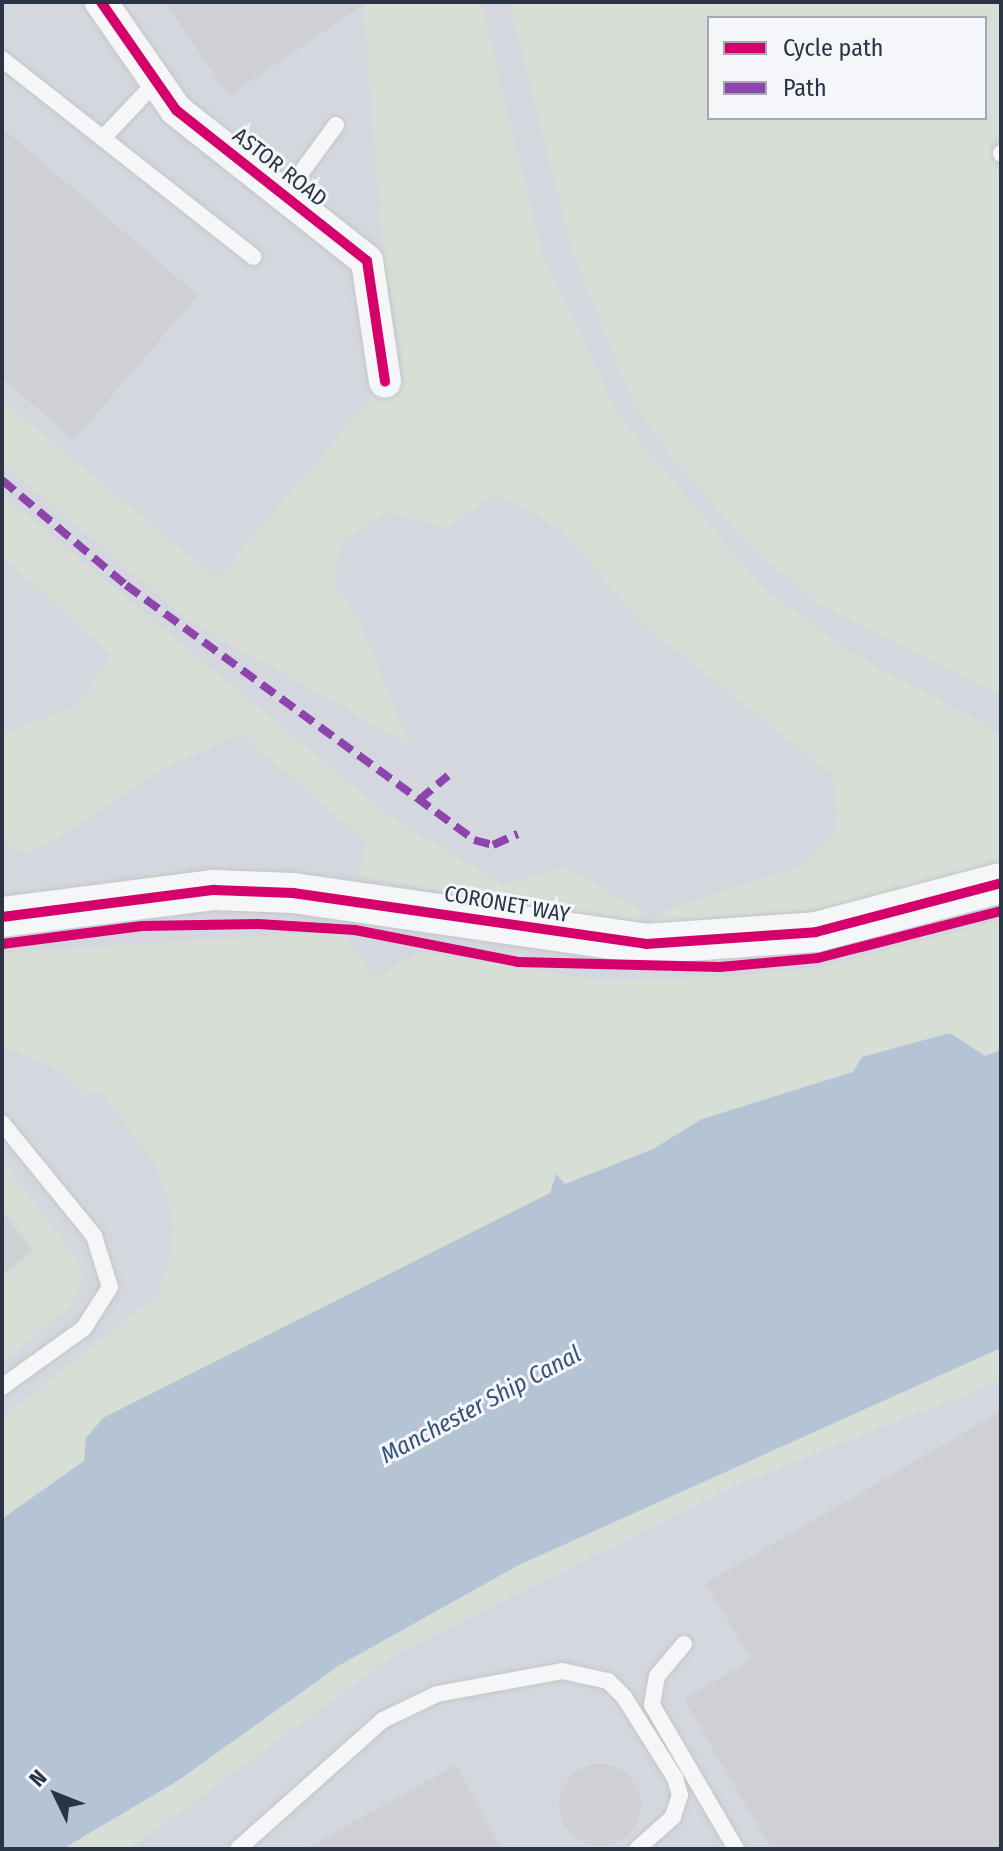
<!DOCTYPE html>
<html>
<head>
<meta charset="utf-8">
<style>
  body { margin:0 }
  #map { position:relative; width:1003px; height:1851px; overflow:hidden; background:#e6e8ea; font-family:"Fira Sans Condensed",sans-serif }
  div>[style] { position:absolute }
  .built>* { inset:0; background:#d4d7dd }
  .green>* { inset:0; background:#d6ded6 }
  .water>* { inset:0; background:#b4c4d5 }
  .building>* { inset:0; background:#ced0d3 }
  .round { border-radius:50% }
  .roads { filter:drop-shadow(0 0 2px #c4c6c8) drop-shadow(0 0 2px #c4c6c8) }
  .service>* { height:16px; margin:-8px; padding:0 8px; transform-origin:8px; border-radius:8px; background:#f5f6f7 }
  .minor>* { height:32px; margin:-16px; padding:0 16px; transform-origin:16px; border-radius:16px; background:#f5f6f7 }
  .tertiary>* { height:40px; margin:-20px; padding:0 20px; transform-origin:20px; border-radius:20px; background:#f5f6f7 }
  .quiet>* { height:8px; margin-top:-4px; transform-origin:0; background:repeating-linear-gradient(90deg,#8e44ad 0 16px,transparent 0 24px) }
  .cycleway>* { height:10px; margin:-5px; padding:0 5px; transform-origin:5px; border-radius:5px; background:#d6006c }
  span { translate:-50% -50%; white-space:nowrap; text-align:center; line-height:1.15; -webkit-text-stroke:6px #f4f6f9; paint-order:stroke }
  .street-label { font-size:22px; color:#2b3445 }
  .water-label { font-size:24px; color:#34527a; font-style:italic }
  .frame { position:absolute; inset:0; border:4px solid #2b3445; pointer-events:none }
  .legend { position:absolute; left:707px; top:16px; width:280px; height:104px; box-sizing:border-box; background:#f4f6f9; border:2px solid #a4a8b1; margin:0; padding:10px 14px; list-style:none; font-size:24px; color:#2b3445 }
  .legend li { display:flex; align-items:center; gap:16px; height:40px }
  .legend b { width:40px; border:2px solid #a4a8b1 }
  .north { position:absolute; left:16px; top:1755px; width:80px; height:80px; -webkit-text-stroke:6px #f4f6f9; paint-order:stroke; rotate:313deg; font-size:22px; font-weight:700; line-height:32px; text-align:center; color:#2b3445 }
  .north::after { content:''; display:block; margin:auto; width:28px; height:36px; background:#2b3445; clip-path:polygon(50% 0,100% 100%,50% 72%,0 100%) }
</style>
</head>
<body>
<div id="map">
  <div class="built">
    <i style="clip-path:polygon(evenodd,2px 2px,1001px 2px,1001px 1050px,2px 1519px,2px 2px,709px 18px,985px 18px,985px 118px,709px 118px,709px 18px)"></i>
    <i style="clip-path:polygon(1001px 1380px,1001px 1849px,128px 1849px,394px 1655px,735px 1485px)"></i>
  </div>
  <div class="green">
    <i style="clip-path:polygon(363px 2px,481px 2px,543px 256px,620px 417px,761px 586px,850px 652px,1001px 733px,1001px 864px,860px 905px,648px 924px,670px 908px,801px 866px,836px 829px,833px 775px,645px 626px,560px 529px,496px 493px,447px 528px,387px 512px,341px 542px,335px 583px,360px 622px,409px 744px,191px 622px,2px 463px,2px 400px,217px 579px,403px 360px,384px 262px)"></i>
    <i style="clip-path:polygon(evenodd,509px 2px,1001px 2px,1001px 136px,988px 141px,1001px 179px,1001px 694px,822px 607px,751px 547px,674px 460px,633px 403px,572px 250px,509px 2px,985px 18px,985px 118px,709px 118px,709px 18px,985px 18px)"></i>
    <i style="clip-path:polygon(2px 495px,393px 819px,502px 884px,567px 867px,644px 913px,634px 924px,358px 876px,366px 842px,240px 733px,157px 773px,59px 838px,27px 853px,12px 848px,2px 837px,2px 734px,76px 706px,112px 655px,2px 556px)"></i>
    <i style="clip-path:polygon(1001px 920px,1001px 1050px,985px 1056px,950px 1033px,862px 1057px,853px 1072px,702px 1119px,653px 1149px,565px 1184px,556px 1175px,551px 1193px,86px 1438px,84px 1460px,2px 1519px,2px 1418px,158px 1294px,173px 1247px,169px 1203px,155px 1164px,101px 1092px,85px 1096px,57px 1068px,2px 1047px,2px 953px,343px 931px,373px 978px,422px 952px,600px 980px,714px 977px,819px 968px)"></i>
    <i style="clip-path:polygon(2px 1160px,77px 1259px,83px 1278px,71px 1306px,2px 1363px,2px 1277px,36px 1250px,2px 1206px)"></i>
    <i style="clip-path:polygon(1001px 1348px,1001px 1380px,735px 1485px,394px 1655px,128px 1849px,63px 1849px,179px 1780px,340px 1665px,519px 1565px)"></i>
  </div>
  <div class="water">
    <i style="clip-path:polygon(950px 1033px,985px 1056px,1001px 1050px,1001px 1348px,519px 1565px,340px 1665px,179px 1780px,63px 1849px,2px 1849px,2px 1519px,84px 1461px,86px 1438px,103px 1418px,550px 1193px,556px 1174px,565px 1184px,653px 1149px,702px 1119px,853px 1072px,862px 1057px)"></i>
  </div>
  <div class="building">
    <i style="clip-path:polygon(165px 2px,367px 2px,229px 96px)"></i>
    <i style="clip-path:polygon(2px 128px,198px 295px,74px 440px,2px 378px)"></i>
    <i style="clip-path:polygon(2px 1212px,32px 1251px,2px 1274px)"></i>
    <i style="clip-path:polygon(1001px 1411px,1001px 1849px,771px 1849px,684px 1699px,751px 1660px,706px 1583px)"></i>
    <i class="round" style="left:559px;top:1764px;width:82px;height:82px"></i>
    <i style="clip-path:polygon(456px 1765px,502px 1849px,305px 1849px)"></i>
  </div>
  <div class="roads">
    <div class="service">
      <i style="left:2px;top:59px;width:320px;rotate:38.2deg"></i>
      <i style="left:103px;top:138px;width:77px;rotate:-46.6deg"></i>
      <i style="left:1001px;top:153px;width:1px;rotate:90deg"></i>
      <i style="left:284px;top:196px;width:88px;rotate:-53.8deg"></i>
      <i style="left:2px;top:1123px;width:146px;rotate:50.8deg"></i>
      <i style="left:94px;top:1236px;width:53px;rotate:72.6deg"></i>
      <i style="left:110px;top:1287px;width:49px;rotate:122.4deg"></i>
      <i style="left:84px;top:1328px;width:101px;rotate:144.3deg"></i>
      <i style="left:684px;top:1644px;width:42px;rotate:130.2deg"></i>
      <i style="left:657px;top:1676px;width:29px;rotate:100deg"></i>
      <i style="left:652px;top:1705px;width:167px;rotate:59.7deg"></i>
      <i style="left:238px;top:1849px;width:194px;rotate:-41.7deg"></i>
      <i style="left:383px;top:1720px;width:60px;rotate:-25.7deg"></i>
      <i style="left:437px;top:1694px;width:127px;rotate:-10.4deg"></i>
      <i style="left:562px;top:1671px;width:47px;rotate:12.3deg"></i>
      <i style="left:608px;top:1681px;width:23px;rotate:45deg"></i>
      <i style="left:624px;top:1697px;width:96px;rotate:57.8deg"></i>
      <i style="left:675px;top:1778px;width:18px;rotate:74deg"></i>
      <i style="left:680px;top:1795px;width:23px;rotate:108deg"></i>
      <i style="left:673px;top:1817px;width:48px;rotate:138.4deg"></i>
    </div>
    <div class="minor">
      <i style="left:101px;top:2px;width:131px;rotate:55.2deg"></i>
      <i style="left:176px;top:110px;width:243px;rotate:38.3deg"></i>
      <i style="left:367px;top:261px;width:122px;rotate:81.5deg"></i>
    </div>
    <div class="tertiary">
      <i style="left:2px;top:917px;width:214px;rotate:-7.3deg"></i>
      <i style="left:214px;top:890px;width:79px;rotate:2.2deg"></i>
      <i style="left:293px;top:893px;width:357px;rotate:8.2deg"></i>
      <i style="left:646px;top:944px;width:170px;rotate:-4deg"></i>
      <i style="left:816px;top:932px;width:191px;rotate:-14.8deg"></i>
    </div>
  </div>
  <div class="quiet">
    <i style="left:2px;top:480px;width:162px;rotate:40.3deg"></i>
    <i style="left:126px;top:585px;width:431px;rotate:36.2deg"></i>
    <i style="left:474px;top:840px;width:20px;rotate:15deg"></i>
    <i style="left:493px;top:845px;width:27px;rotate:-24deg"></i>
    <i style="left:419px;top:800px;width:38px;rotate:-40deg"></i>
  </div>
  <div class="cycleway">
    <i style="left:101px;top:2px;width:131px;rotate:55.2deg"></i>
    <i style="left:176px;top:110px;width:243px;rotate:38.3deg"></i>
    <i style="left:367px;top:261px;width:122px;rotate:81.5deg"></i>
    <i style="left:2px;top:917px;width:214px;rotate:-7.3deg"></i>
    <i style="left:214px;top:890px;width:79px;rotate:2.2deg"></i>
    <i style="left:293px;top:893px;width:357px;rotate:8.2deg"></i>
    <i style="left:646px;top:944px;width:170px;rotate:-4deg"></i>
    <i style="left:816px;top:932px;width:191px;rotate:-14.8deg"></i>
    <i style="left:2px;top:944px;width:141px;rotate:-7.3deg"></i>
    <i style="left:142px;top:926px;width:116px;rotate:-1deg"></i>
    <i style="left:258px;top:924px;width:97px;rotate:3.5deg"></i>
    <i style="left:355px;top:930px;width:166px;rotate:11.1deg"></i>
    <i style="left:518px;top:962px;width:202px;rotate:1.4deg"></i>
    <i style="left:720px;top:967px;width:98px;rotate:-5.2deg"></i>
    <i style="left:818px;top:958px;width:189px;rotate:-14.4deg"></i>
  </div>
  <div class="street-label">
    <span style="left:280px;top:167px;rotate:38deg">ASTOR ROAD</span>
    <span style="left:507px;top:904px;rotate:10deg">CORONET WAY</span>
  </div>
  <div class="water-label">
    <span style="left:481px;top:1405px;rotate:-28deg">Manchester Ship Canal</span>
  </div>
  <div class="frame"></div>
  <ul class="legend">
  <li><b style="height:10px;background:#d6006c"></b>Cycle path</li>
  <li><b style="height:10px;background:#8e44ad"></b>Path</li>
  </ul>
  <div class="north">N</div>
</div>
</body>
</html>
